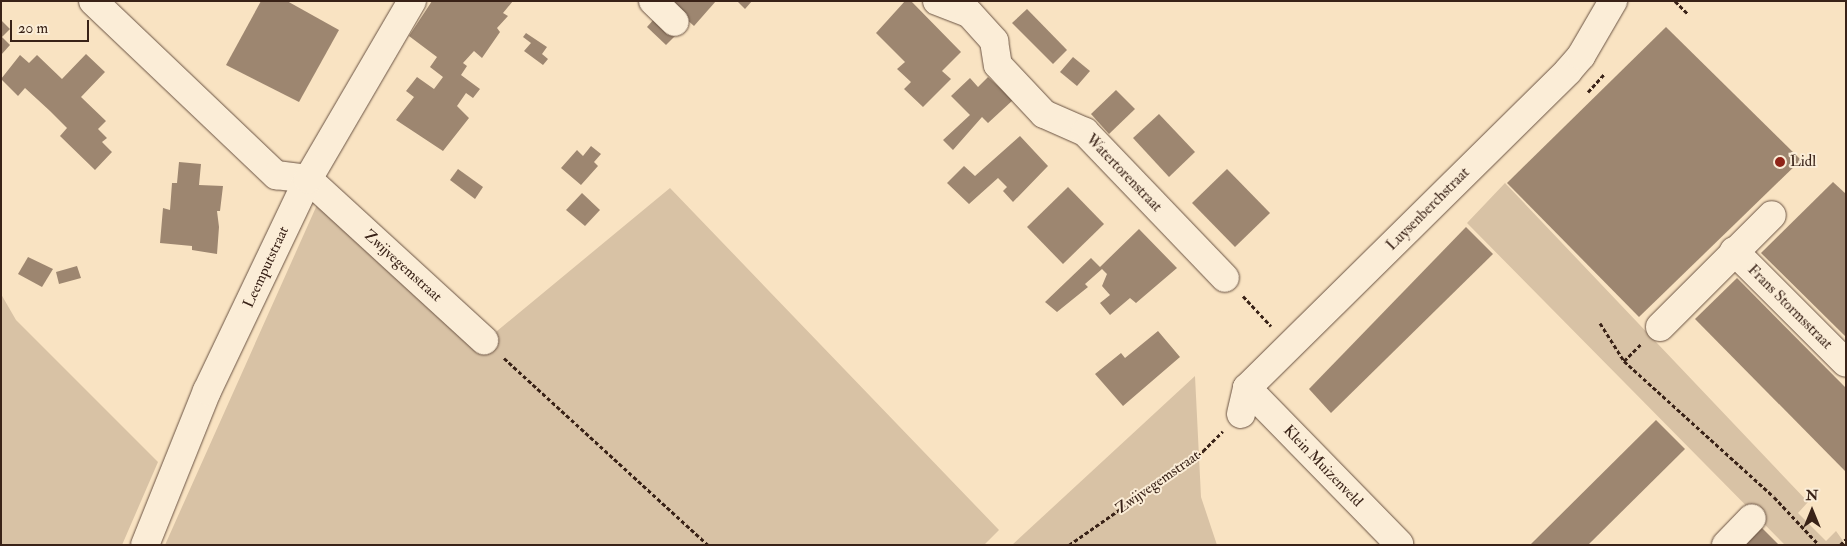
<!DOCTYPE html>
<html>
<head>
<meta charset="utf-8">
<style>
  body { margin:0 }
  #map { position:relative; width:1847px; height:546px; overflow:hidden; background:#f9e3c2; font-family:"IM FELL Double Pica",serif }
  div>[style] { position:absolute }
  .green>* { inset:0; background:#d8c2a5 }
  .building>* { inset:0; background:#9d8670 }
  .path>* { height:3px; margin-top:-1.5px; transform-origin:0; background:repeating-linear-gradient(90deg,#392217 0 4px,transparent 0 6.5px) }
  .roads { filter:drop-shadow(0 0 1px #695242) drop-shadow(0 0 1px #695242) }
  .minor>* { height:28px; margin:-14px; padding:0 14px; transform-origin:14px; border-radius:14px; background:#fbedd7 }
  .dots>* { width:14px; height:14px; translate:-50% -50%; box-sizing:border-box; border:2px solid #fbedd7; border-radius:50% }
  span { translate:-50% -50%; white-space:nowrap; text-align:center; line-height:1.15; -webkit-text-stroke:4px #fbedd7; paint-order:stroke }
  .poi-label { font-size:15px; color:#392217 }
  .left { translate:0 -50%; text-align:left }
  .street-label { font-size:15px; color:#392217 }
  .frame { position:absolute; inset:0; border:2px solid #392217; pointer-events:none }
  .north { position:absolute; left:1787px; top:486px; width:50px; height:50px; -webkit-text-stroke:4px #fbedd7; paint-order:stroke; rotate:0deg; font-size:14px; font-weight:700; line-height:20px; text-align:center; color:#392217 }
  .north::after { content:''; display:block; margin:auto; width:18px; height:22px; background:#392217; clip-path:polygon(50% 0,100% 100%,50% 72%,0 100%) }
  .scale { position:absolute; left:10px; top:20px; width:79px; height:22px; box-sizing:border-box; border:2px solid #392217; border-top:0; padding-left:6px; font-size:15px; line-height:18px; white-space:nowrap; color:#392217; -webkit-text-stroke:4px #fbedd7; paint-order:stroke }
</style>
</head>
<body>
<div id="map">
  <div class="green">
    <i style="clip-path:polygon(1505px 183px,1808px 502px,1798px 513px,1826px 541px,1836px 531px,1846px 545px,1785px 545px,1467px 223px)"></i>
    <i style="clip-path:polygon(325px 187px,485px 341px,670px 188px,999px 530px,984px 545px,165px 545px)"></i>
    <i style="clip-path:polygon(1px 294px,16px 320px,158px 462px,122px 545px,1px 545px)"></i>
    <i style="clip-path:polygon(1195px 376px,1201px 497px,1217px 545px,1012px 545px)"></i>
  </div>
  <div class="building">
    <i style="clip-path:polygon(261px 1px,287px 1px,339px 30px,299px 102px,226px 65px)"></i>
    <i style="clip-path:polygon(432px 1px,513px 1px,503px 13px,508px 16px,497px 28px,500px 32px,482px 58px,474px 51px,463px 63px,467px 66px,461px 75px,480px 89px,473px 98px,466px 93px,457px 106px,469px 118px,443px 151px,396px 120px,414px 97px,406px 91px,417px 77px,434px 89px,443px 77px,430px 67px,437px 57px,409px 36px)"></i>
    <i style="clip-path:polygon(666px 1px,716px 1px,694px 26px)"></i>
    <i style="clip-path:polygon(737px 1px,752px 1px,745px 9px)"></i>
    <i style="clip-path:polygon(905px 1px,911px 1px,961px 52px,942px 71px,951px 79px,923px 107px,904px 89px,911px 82px,897px 69px,905px 62px,876px 33px)"></i>
    <i style="clip-path:polygon(1027px 9px,1067px 50px,1053px 64px,1012px 23px)"></i>
    <i style="clip-path:polygon(655px 18px,675px 36px,666px 45px,647px 27px)"></i>
    <i style="clip-path:polygon(1px 20px,10px 29px,2px 37px,10px 45px,1px 55px)"></i>
    <i style="clip-path:polygon(1666px 27px,1801px 160px,1639px 317px,1507px 183px)"></i>
    <i style="clip-path:polygon(526px 33px,547px 47px,542px 54px,548px 59px,543px 65px,524px 51px,531px 43px,523px 37px)"></i>
    <i style="clip-path:polygon(86px 54px,105px 72px,81px 97px,106px 121px,98px 129px,107px 138px,102px 142px,112px 152px,95px 170px,60px 136px,67px 128px,50px 111px,25px 88px,18px 96px,1px 79px,20px 55px,29px 63px,37px 55px,62px 79px)"></i>
    <i style="clip-path:polygon(1073px 57px,1090px 71px,1077px 86px,1060px 72px)"></i>
    <i style="clip-path:polygon(988px 77px,1013px 100px,988px 123px,982px 117px,953px 150px,943px 140px,970px 115px,951px 96px,970px 78px,978px 87px)"></i>
    <i style="clip-path:polygon(1116px 90px,1135px 109px,1109px 134px,1091px 114px)"></i>
    <i style="clip-path:polygon(1159px 114px,1195px 152px,1169px 177px,1133px 138px)"></i>
    <i style="clip-path:polygon(1020px 136px,1048px 166px,1013px 202px,1003px 191px,1007px 187px,998px 178px,969px 204px,947px 183px,964px 166px,975px 176px)"></i>
    <i style="clip-path:polygon(591px 146px,601px 154px,594px 162px,598px 166px,581px 185px,561px 168px,577px 150px,583px 156px)"></i>
    <i style="clip-path:polygon(179px 162px,201px 164px,199px 185px,223px 186px,220px 211px,217px 211px,219px 227px,217px 254px,192px 250px,192px 246px,160px 243px,163px 208px,170px 210px,172px 183px,177px 183px)"></i>
    <i style="clip-path:polygon(458px 169px,483px 187px,475px 199px,450px 180px)"></i>
    <i style="clip-path:polygon(1227px 169px,1270px 213px,1235px 247px,1192px 203px)"></i>
    <i style="clip-path:polygon(1833px 182px,1846px 194px,1846px 337px,1761px 253px)"></i>
    <i style="clip-path:polygon(1068px 187px,1104px 224px,1063px 264px,1027px 227px)"></i>
    <i style="clip-path:polygon(582px 193px,600px 210px,585px 226px,566px 210px)"></i>
    <i style="clip-path:polygon(1466px 227px,1493px 254px,1331px 413px,1309px 389px)"></i>
    <i style="clip-path:polygon(1139px 229px,1177px 268px,1136px 303px,1130px 298px,1110px 315px,1100px 303px,1110px 295px,1102px 286px,1107px 274px,1102px 269px,1085px 284px,1088px 287px,1057px 312px,1045px 302px,1091px 258px,1100px 267px)"></i>
    <i style="clip-path:polygon(28px 257px,53px 269px,42px 287px,18px 274px)"></i>
    <i style="clip-path:polygon(77px 266px,81px 278px,59px 284px,56px 272px)"></i>
    <i style="clip-path:polygon(1737px 278px,1846px 388px,1846px 472px,1695px 319px)"></i>
    <i style="clip-path:polygon(1158px 331px,1180px 357px,1123px 406px,1095px 374px,1121px 353px,1125px 358px)"></i>
    <i style="clip-path:polygon(1656px 420px,1685px 449px,1588px 545px,1530px 545px)"></i>
    <i style="clip-path:polygon(1760px 526px,1779px 545px,1738px 545px)"></i>
  </div>
  <div class="path">
    <i style="left:1675px;top:1px;width:18px;rotate:45deg"></i>
    <i style="left:1588px;top:92px;width:24px;rotate:-48deg"></i>
    <i style="left:1243px;top:296px;width:41px;rotate:47deg"></i>
    <i style="left:1600px;top:323px;width:45px;rotate:57.7deg"></i>
    <i style="left:1624px;top:361px;width:202px;rotate:42.2deg"></i>
    <i style="left:1774px;top:497px;width:66px;rotate:46.8deg"></i>
    <i style="left:504px;top:358px;width:277px;rotate:42.5deg"></i>
    <i style="left:1624px;top:361px;width:24px;rotate:-45deg"></i>
    <i style="left:1069px;top:545px;width:164px;rotate:-35deg"></i>
    <i style="left:1203px;top:451px;width:28px;rotate:-45deg"></i>
    <i style="left:1840px;top:545px;width:8px;rotate:-45deg"></i>
  </div>
  <div class="roads">
    <div class="minor">
      <i style="left:93px;top:1px;width:253px;rotate:43.6deg"></i>
      <i style="left:276px;top:175px;width:32px;rotate:7deg"></i>
      <i style="left:308px;top:179px;width:239px;rotate:42.5deg"></i>
      <i style="left:653px;top:1px;width:30px;rotate:44deg"></i>
      <i style="left:937px;top:1px;width:34px;rotate:21deg"></i>
      <i style="left:969px;top:13px;width:38px;rotate:48deg"></i>
      <i style="left:994px;top:41px;width:24px;rotate:81deg"></i>
      <i style="left:998px;top:65px;width:67px;rotate:46.8deg"></i>
      <i style="left:1044px;top:114px;width:45px;rotate:23.7deg"></i>
      <i style="left:1085px;top:132px;width:202px;rotate:46.2deg"></i>
      <i style="left:1734px;top:251px;width:158px;rotate:45deg"></i>
      <i style="left:1660px;top:327px;width:158px;rotate:-45deg"></i>
      <i style="left:1247px;top:388px;width:218px;rotate:45.7deg"></i>
      <i style="left:1241px;top:414px;width:27px;rotate:-77deg"></i>
      <i style="left:1247px;top:388px;width:451px;rotate:-44.6deg"></i>
      <i style="left:1568px;top:71px;width:20px;rotate:-49deg"></i>
      <i style="left:1581px;top:56px;width:64px;rotate:-59.8deg"></i>
      <i style="left:145px;top:545px;width:166px;rotate:-68.1deg"></i>
      <i style="left:207px;top:391px;width:235px;rotate:-64.5deg"></i>
      <i style="left:308px;top:179px;width:206px;rotate:-59.7deg"></i>
      <i style="left:1726px;top:545px;width:37px;rotate:-46deg"></i>
    </div>
  </div>
  <div class="dots">
    <i style="left:1780px;top:162px;background:#8f2418"></i>
  </div>
  <div class="poi-label">
    <span class="left" style="left:1790px;top:162px">Lidl</span>
  </div>
  <div class="street-label">
    <span style="left:1124px;top:173px;rotate:46deg">Watertorenstraat</span>
    <span style="left:1428px;top:209px;rotate:-45deg">Luysenberchstraat</span>
    <span style="left:403px;top:266px;rotate:42deg">Zwijvegemstraat</span>
    <span style="left:266px;top:267px;rotate:-65deg">Leemputstraat</span>
    <span style="left:1790px;top:307px;rotate:45deg">Frans Stormsstraat</span>
    <span style="left:1323px;top:466px;rotate:46deg">Klein Muizenveld</span>
    <span style="left:1158px;top:482px;rotate:-35deg">Zwijvegemstraat</span>
  </div>
  <div class="frame"></div>
  <div class="north">N</div>
  <div class="scale">20 m</div>
</div>
</body>
</html>
